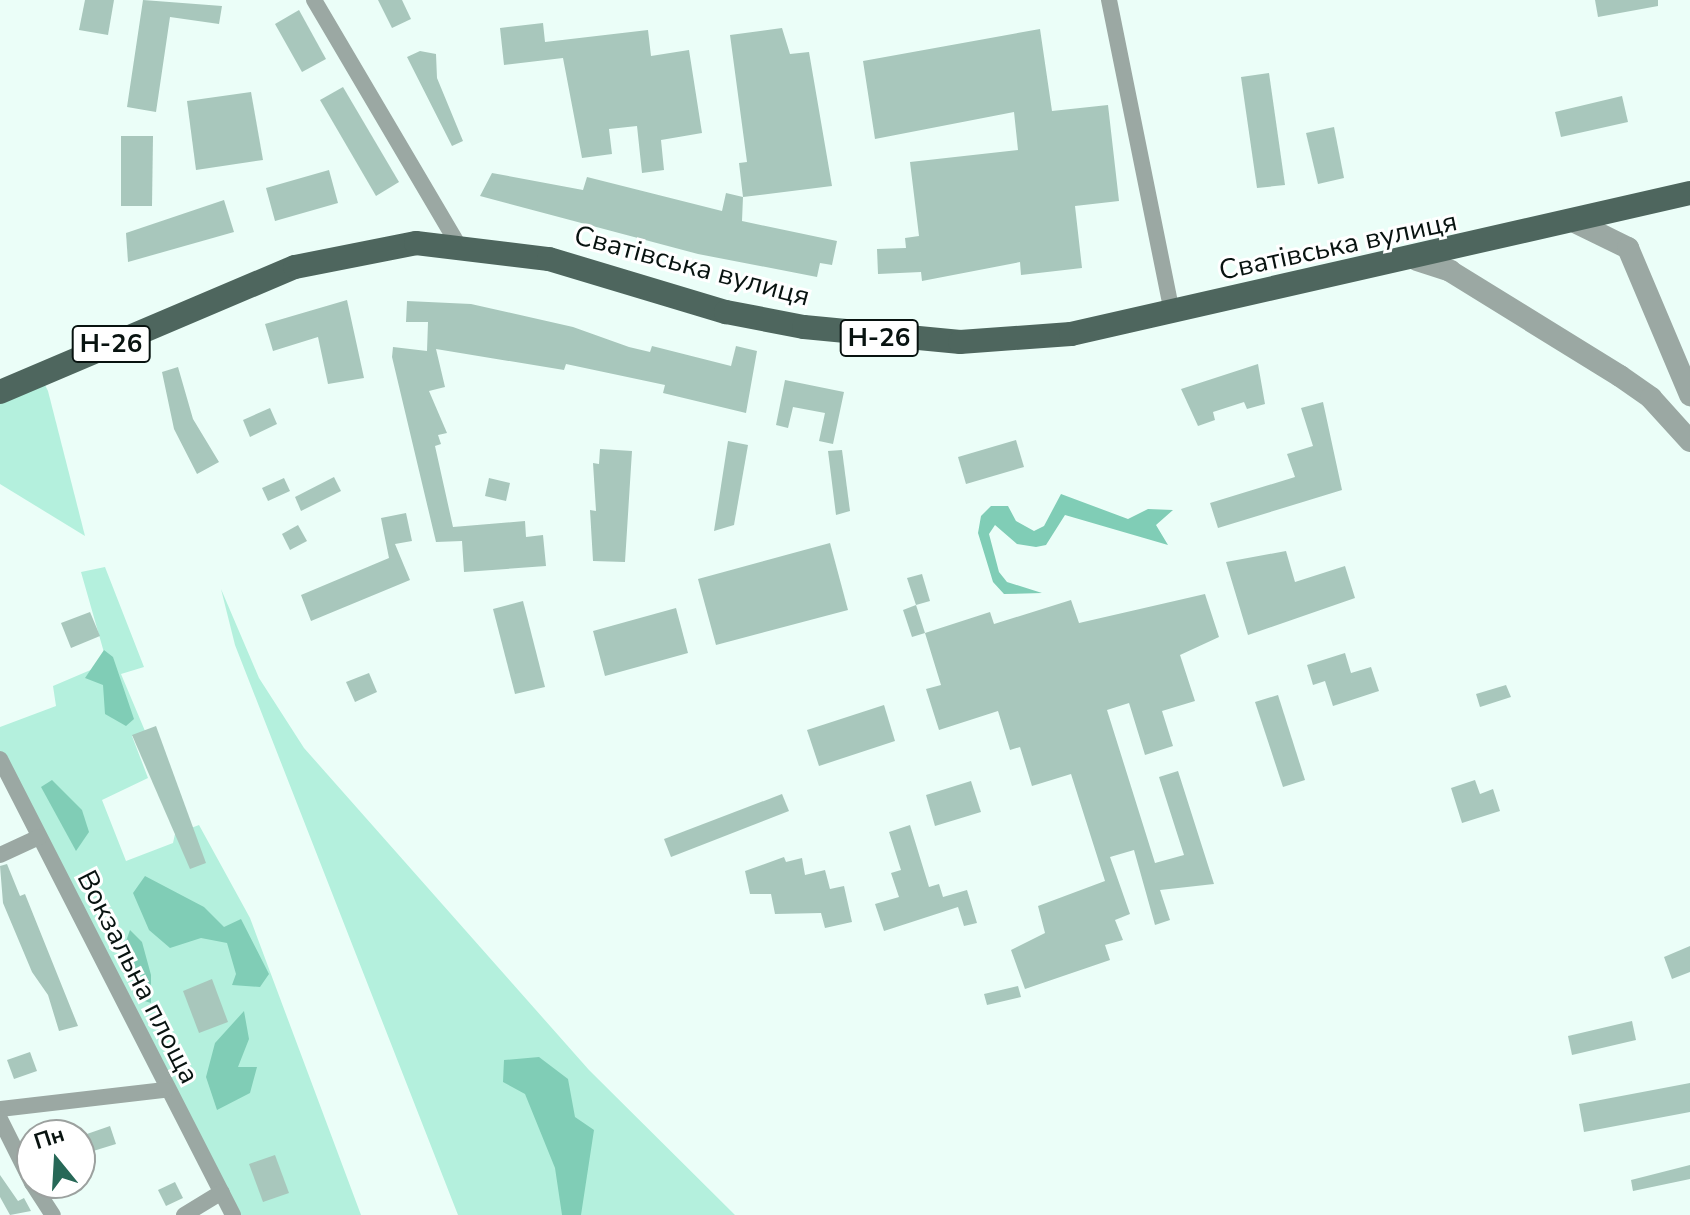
<!DOCTYPE html>
<html>
<head>
<meta charset="utf-8">
<style>
  body { margin:0 }
  #map { position:relative; width:1690px; height:1215px; overflow:hidden; background:#ebfef8; font-family:"Nunito Sans",sans-serif }
  div>[style] { position:absolute }
  .green>* { inset:0; background:#b4f0dd }
  .forest>* { inset:0; background:#80cdb6 }
  .building>* { inset:0; background:#a8c7bc }
  .minor>* { height:16px; margin:-8px; padding:0 8px; transform-origin:8px; border-radius:8px; background:#9ba8a3 }
  .tertiary>* { height:22px; margin:-11px; padding:0 11px; transform-origin:11px; border-radius:11px; background:#9ba8a3 }
  .primary>* { height:24px; margin:-12px; padding:0 12px; transform-origin:12px; border-radius:12px; background:#4e665e }
  span { translate:-50% -50%; white-space:nowrap; text-align:center; line-height:1.15; -webkit-text-stroke:6px #fff; paint-order:stroke }
  .shield-label span { padding:2px 6px; background:#fff; border:2px solid; border-radius:6px; -webkit-text-stroke-width:0 }
  .shield-label { font-size:26px; color:#081310; font-weight:700 }
  .street-label { font-size:28px; color:#081310 }
  .north { position:absolute; left:16px; top:1119px; width:80px; height:80px; box-sizing:border-box; background:#fff; border:2px solid #9ca19f; border-radius:50%; rotate:342deg; font-size:22px; font-weight:700; line-height:32px; text-align:center; color:#081310 }
  .north::after { content:''; display:block; margin:auto; width:28px; height:36px; background:#276857; clip-path:polygon(50% 0,100% 100%,50% 72%,0 100%) }
</style>
</head>
<body>
<div id="map">
  <div class="green">
    <i style="clip-path:polygon(43px 381px,48px 391px,85px 536px,0 484px,0 400px)"></i>
    <i style="clip-path:polygon(105px 567px,144px 667px,121px 674px,145px 731px,132px 736px,148px 778px,102px 800px,126px 861px,173px 843px,175px 834px,199px 825px,250px 918px,361px 1215px,233px 1215px,0 759px,0 727px,56px 706px,53px 686px,107px 663px,81px 572px)"></i>
    <i style="clip-path:polygon(221px 589px,259px 678px,304px 748px,589px 1070px,735px 1215px,458px 1215px,235px 645px)"></i>
  </div>
  <div class="forest">
    <i style="clip-path:polygon(1061px 494px,1128px 519px,1148px 509px,1173px 510px,1156px 525px,1168px 545px,1065px 515px,1046px 545px,1036px 547px,1017px 544px,995px 525px,989px 534px,999px 572px,1007px 582px,1042px 593px,1004px 594px,993px 582px,978px 533px,981px 516px,991px 506px,1008px 506px,1016px 521px,1034px 531px,1044px 526px)"></i>
    <i style="clip-path:polygon(104px 650px,113px 657px,134px 719px,126px 726px,105px 714px,103px 685px,85px 678px)"></i>
    <i style="clip-path:polygon(52px 780px,82px 810px,89px 832px,76px 851px,41px 787px)"></i>
    <i style="clip-path:polygon(145px 876px,204px 907px,224px 927px,241px 919px,269px 974px,260px 987px,232px 985px,236px 974px,227px 943px,201px 938px,170px 948px,149px 930px,133px 893px)"></i>
    <i style="clip-path:polygon(130px 930px,142px 942px,151px 975px,151px 1003px,138px 999px,124px 947px)"></i>
    <i style="clip-path:polygon(244px 1011px,249px 1039px,238px 1067px,257px 1067px,250px 1093px,217px 1110px,206px 1077px,215px 1043px)"></i>
    <i style="clip-path:polygon(539px 1057px,568px 1079px,575px 1117px,594px 1130px,581px 1215px,562px 1215px,555px 1168px,525px 1094px,503px 1082px,504px 1060px)"></i>
  </div>
  <div class="building">
    <i style="clip-path:polygon(85px 0,114px 0,108px 35px,79px 30px)"></i>
    <i style="clip-path:polygon(143px 0,222px 6px,219px 24px,170px 17px,156px 112px,127px 107px)"></i>
    <i style="clip-path:polygon(378px 0,402px 0,411px 19px,392px 28px)"></i>
    <i style="clip-path:polygon(1595px 0,1658px 0,1658px 6px,1598px 17px)"></i>
    <i style="clip-path:polygon(299px 10px,326px 59px,302px 72px,275px 24px)"></i>
    <i style="clip-path:polygon(543px 23px,545px 42px,648px 30px,651px 56px,689px 50px,702px 133px,661px 140px,664px 170px,642px 173px,637px 126px,609px 129px,612px 154px,582px 158px,563px 58px,504px 65px,500px 28px)"></i>
    <i style="clip-path:polygon(782px 28px,790px 54px,809px 52px,832px 186px,743px 197px,742px 221px,837px 241px,832px 265px,820px 263px,817px 277px,698px 254px,480px 196px,492px 173px,583px 190px,587px 177px,722px 211px,726px 193px,743px 197px,739px 163px,747px 162px,730px 35px)"></i>
    <i style="clip-path:polygon(1040px 29px,1052px 111px,1108px 105px,1119px 201px,1075px 206px,1082px 268px,1021px 275px,1020px 262px,922px 281px,921px 272px,878px 274px,877px 249px,906px 248px,905px 238px,919px 236px,910px 162px,1018px 150px,1014px 112px,875px 139px,863px 61px)"></i>
    <i style="clip-path:polygon(420px 51px,436px 54px,437px 78px,463px 141px,452px 146px,407px 57px)"></i>
    <i style="clip-path:polygon(1269px 73px,1285px 185px,1257px 188px,1241px 77px)"></i>
    <i style="clip-path:polygon(343px 87px,399px 182px,376px 196px,320px 100px)"></i>
    <i style="clip-path:polygon(251px 92px,263px 160px,196px 170px,187px 101px)"></i>
    <i style="clip-path:polygon(1622px 96px,1628px 122px,1561px 137px,1555px 112px)"></i>
    <i style="clip-path:polygon(1334px 127px,1344px 178px,1318px 184px,1306px 133px)"></i>
    <i style="clip-path:polygon(121px 136px,153px 136px,152px 206px,121px 206px)"></i>
    <i style="clip-path:polygon(329px 170px,338px 203px,275px 221px,266px 188px)"></i>
    <i style="clip-path:polygon(224px 200px,234px 232px,128px 262px,126px 233px)"></i>
    <i style="clip-path:polygon(347px 300px,364px 378px,328px 384px,318px 337px,273px 351px,265px 324px)"></i>
    <i style="clip-path:polygon(407px 301px,471px 304px,573px 327px,629px 347px,650px 352px,652px 346px,731px 366px,736px 346px,757px 351px,746px 413px,663px 393px,665px 385px,566px 364px,564px 370px,436px 349px,445px 387px,429px 391px,447px 433px,438px 435px,441px 444px,435px 446px,453px 527px,525px 521px,526px 537px,543px 535px,546px 566px,464px 572px,462px 541px,436px 542px,392px 357px,393px 347px,427px 351px,428px 322px,406px 322px)"></i>
    <i style="clip-path:polygon(1258px 364px,1265px 404px,1247px 409px,1244px 402px,1213px 412px,1215px 420px,1198px 426px,1181px 389px)"></i>
    <i style="clip-path:polygon(178px 367px,193px 419px,219px 462px,197px 474px,174px 429px,162px 372px)"></i>
    <i style="clip-path:polygon(785px 380px,844px 392px,833px 444px,819px 441px,825px 413px,793px 407px,788px 428px,776px 425px)"></i>
    <i style="clip-path:polygon(1323px 402px,1342px 490px,1218px 528px,1210px 503px,1295px 477px,1287px 454px,1313px 446px,1301px 408px)"></i>
    <i style="clip-path:polygon(270px 408px,277px 424px,250px 437px,243px 420px)"></i>
    <i style="clip-path:polygon(1016px 440px,1024px 467px,966px 484px,958px 457px)"></i>
    <i style="clip-path:polygon(728px 441px,748px 445px,734px 525px,714px 531px)"></i>
    <i style="clip-path:polygon(600px 449px,632px 451px,625px 562px,593px 561px,590px 510px,596px 511px,593px 463px,599px 464px)"></i>
    <i style="clip-path:polygon(842px 450px,850px 511px,836px 515px,828px 451px)"></i>
    <i style="clip-path:polygon(334px 477px,341px 491px,301px 511px,295px 497px)"></i>
    <i style="clip-path:polygon(284px 478px,290px 491px,268px 501px,262px 488px)"></i>
    <i style="clip-path:polygon(489px 478px,510px 483px,506px 501px,485px 496px)"></i>
    <i style="clip-path:polygon(406px 513px,412px 541px,395px 544px,410px 580px,311px 621px,301px 595px,389px 558px,381px 518px)"></i>
    <i style="clip-path:polygon(298px 525px,307px 541px,290px 550px,282px 534px)"></i>
    <i style="clip-path:polygon(830px 543px,848px 610px,716px 645px,698px 579px)"></i>
    <i style="clip-path:polygon(1286px 551px,1295px 582px,1345px 566px,1355px 598px,1248px 635px,1226px 562px)"></i>
    <i style="clip-path:polygon(922px 574px,930px 601px,916px 605px,907px 578px)"></i>
    <i style="clip-path:polygon(1205px 594px,1219px 637px,1180px 655px,1195px 701px,1162px 711px,1173px 746px,1145px 755px,1129px 703px,1107px 710px,1155px 863px,1184px 855px,1159px 777px,1178px 771px,1214px 884px,1160px 890px,1170px 920px,1155px 925px,1134px 850px,1110px 857px,1130px 914px,1115px 920px,1123px 940px,1105px 945px,1110px 960px,1025px 989px,1011px 950px,1045px 933px,1038px 906px,1105px 881px,1071px 774px,1032px 786px,1020px 747px,1010px 750px,998px 711px,939px 730px,926px 689px,941px 685px,925px 633px,990px 612px,994px 624px,1071px 600px,1079px 623px)"></i>
    <i style="clip-path:polygon(523px 601px,545px 687px,515px 694px,493px 609px)"></i>
    <i style="clip-path:polygon(916px 605px,925px 633px,912px 637px,903px 610px)"></i>
    <i style="clip-path:polygon(676px 608px,688px 653px,605px 676px,593px 631px)"></i>
    <i style="clip-path:polygon(90px 612px,100px 636px,71px 648px,61px 623px)"></i>
    <i style="clip-path:polygon(1345px 653px,1351px 673px,1371px 667px,1379px 691px,1333px 706px,1325px 681px,1313px 685px,1307px 665px)"></i>
    <i style="clip-path:polygon(369px 673px,377px 692px,355px 702px,346px 682px)"></i>
    <i style="clip-path:polygon(1506px 685px,1511px 697px,1480px 707px,1476px 694px)"></i>
    <i style="clip-path:polygon(1278px 695px,1305px 780px,1283px 787px,1255px 702px)"></i>
    <i style="clip-path:polygon(884px 705px,895px 741px,819px 766px,807px 730px)"></i>
    <i style="clip-path:polygon(156px 726px,206px 863px,190px 869px,132px 735px)"></i>
    <i style="clip-path:polygon(1475px 780px,1480px 794px,1493px 789px,1500px 811px,1462px 823px,1451px 788px)"></i>
    <i style="clip-path:polygon(971px 781px,981px 812px,935px 826px,926px 795px)"></i>
    <i style="clip-path:polygon(782px 794px,789px 811px,671px 857px,664px 839px)"></i>
    <i style="clip-path:polygon(910px 825px,929px 887px,939px 884px,943px 897px,967px 890px,977px 923px,964px 926px,958px 907px,884px 931px,875px 904px,899px 897px,891px 873px,901px 870px,889px 832px)"></i>
    <i style="clip-path:polygon(784px 857px,786px 862px,802px 858px,805px 875px,825px 870px,830px 889px,844px 886px,852px 922px,825px 928px,821px 913px,775px 914px,771px 894px,750px 894px,745px 871px)"></i>
    <i style="clip-path:polygon(7px 864px,20px 896px,25px 894px,78px 1026px,59px 1031px,48px 995px,32px 972px,3px 903px,0 866px)"></i>
    <i style="clip-path:polygon(1690px 946px,1690px 972px,1672px 979px,1664px 957px)"></i>
    <i style="clip-path:polygon(212px 979px,228px 1022px,199px 1033px,183px 991px)"></i>
    <i style="clip-path:polygon(1018px 986px,1021px 997px,987px 1005px,984px 994px)"></i>
    <i style="clip-path:polygon(1632px 1021px,1636px 1040px,1572px 1055px,1568px 1036px)"></i>
    <i style="clip-path:polygon(30px 1052px,37px 1071px,14px 1079px,7px 1060px)"></i>
    <i style="clip-path:polygon(1690px 1083px,1690px 1112px,1584px 1132px,1579px 1104px)"></i>
    <i style="clip-path:polygon(110px 1126px,116px 1144px,90px 1152px,84px 1135px)"></i>
    <i style="clip-path:polygon(275px 1155px,289px 1193px,263px 1202px,249px 1164px)"></i>
    <i style="clip-path:polygon(1690px 1165px,1690px 1179px,1633px 1191px,1631px 1180px)"></i>
    <i style="clip-path:polygon(0 1175px,18px 1201px,24px 1198px,31px 1211px,10px 1215px,0 1197px)"></i>
    <i style="clip-path:polygon(175px 1182px,183px 1198px,166px 1206px,158px 1190px)"></i>
  </div>
  <div class="minor">
    <i style="left:314px;top:0;width:286px;rotate:59.5deg"></i>
    <i style="left:1109px;top:0;width:319px;rotate:78.6deg"></i>
    <i style="left:0;top:759px;width:512px;rotate:62.93deg"></i>
    <i style="left:0;top:855px;width:43px;rotate:-24.8deg"></i>
    <i style="left:0;top:1109px;width:166px;rotate:-6.6deg"></i>
    <i style="left:0;top:1119px;width:72px;rotate:63.4deg"></i>
    <i style="left:32px;top:1183px;width:38px;rotate:57deg"></i>
    <i style="left:184px;top:1215px;width:44px;rotate:-31.2deg"></i>
  </div>
  <div class="tertiary">
    <i style="left:1577px;top:223px;width:57px;rotate:26.1deg"></i>
    <i style="left:1628px;top:248px;width:160px;rotate:67.1deg"></i>
    <i style="left:1417px;top:260px;width:35px;rotate:18deg"></i>
    <i style="left:1450px;top:271px;width:200px;rotate:31.7deg"></i>
    <i style="left:1620px;top:376px;width:38px;rotate:35deg"></i>
    <i style="left:1651px;top:398px;width:58px;rotate:47.8deg"></i>
  </div>
  <div class="primary">
    <i style="left:0;top:392px;width:320px;rotate:-23deg"></i>
    <i style="left:295px;top:267px;width:123px;rotate:-11.2deg"></i>
    <i style="left:416px;top:243px;width:134px;rotate:6.9deg"></i>
    <i style="left:549px;top:259px;width:185px;rotate:16.7deg"></i>
    <i style="left:726px;top:312px;width:79px;rotate:10.9deg"></i>
    <i style="left:804px;top:327px;width:157px;rotate:5.5deg"></i>
    <i style="left:960px;top:342px;width:111px;rotate:-4.1deg"></i>
    <i style="left:1071px;top:334px;width:635px;rotate:-12.83deg"></i>
  </div>
  <div class="shield-label">
    <span style="left:879px;top:338px">Н-26</span>
    <span style="left:111px;top:344px">Н-26</span>
  </div>
  <div class="street-label">
    <span style="left:1338px;top:246px;rotate:-12deg">Сватівська вулиця</span>
    <span style="left:692px;top:266px;rotate:15deg">Сватівська вулиця</span>
    <span style="left:138px;top:977px;rotate:63deg">Вокзальна площа</span>
  </div>
  <div class="north">Пн</div>
</div>
</body>
</html>
